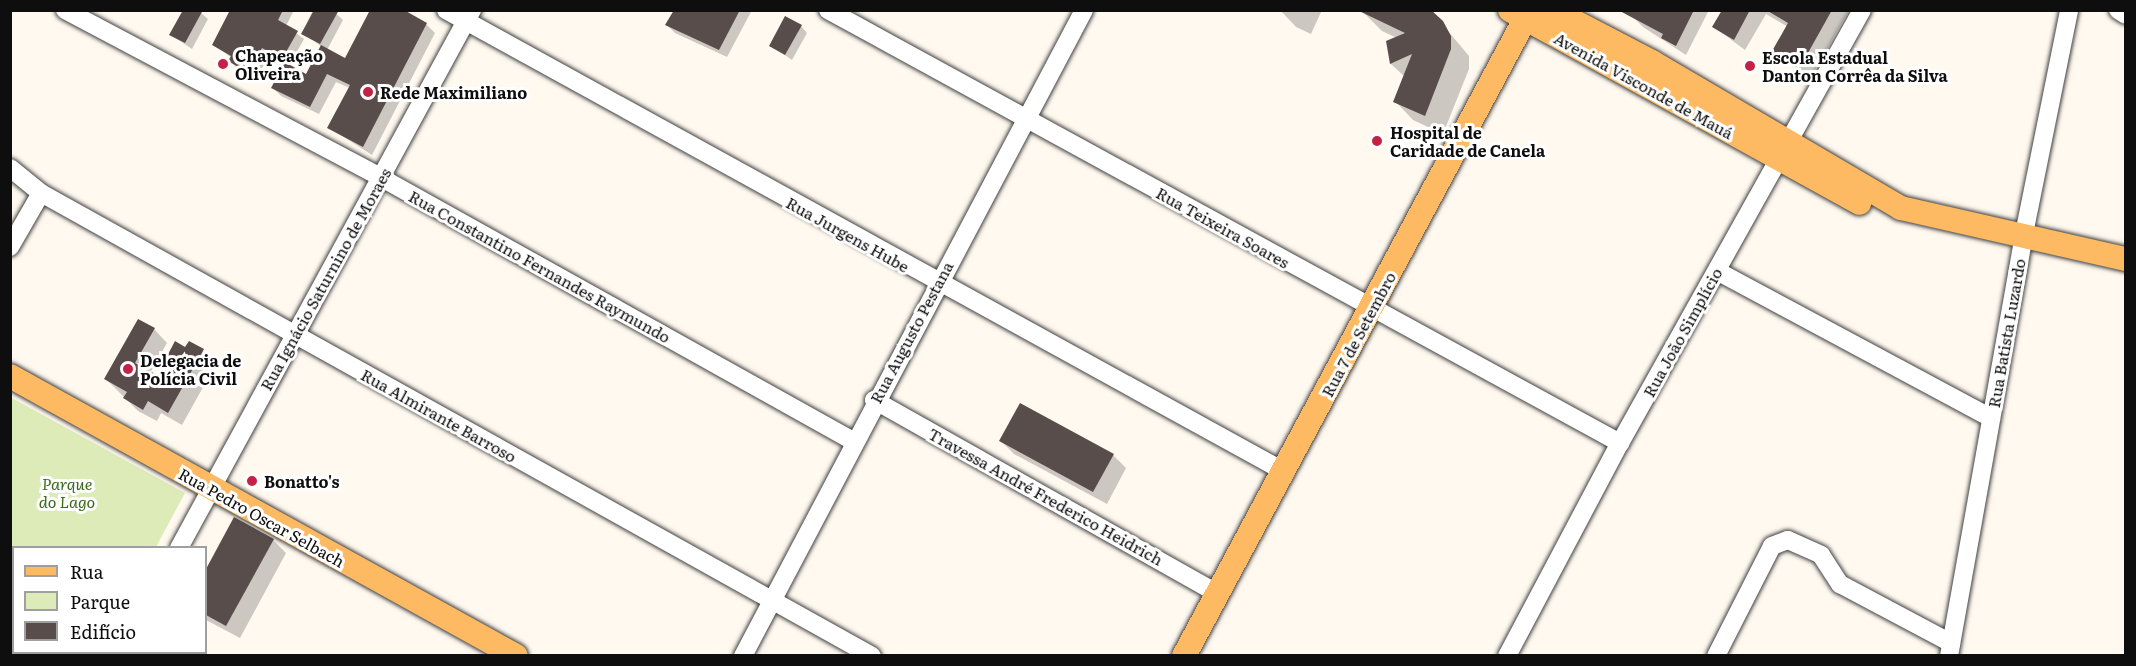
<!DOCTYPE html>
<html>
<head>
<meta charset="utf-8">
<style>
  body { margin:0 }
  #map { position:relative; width:2136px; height:666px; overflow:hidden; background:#fff9f0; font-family:Literata,serif }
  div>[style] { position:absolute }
  .green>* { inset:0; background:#dcebb8 }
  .shadow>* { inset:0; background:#0003 }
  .building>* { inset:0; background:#584d4a }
  .roads { filter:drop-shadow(0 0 2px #414141) drop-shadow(0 0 2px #414141) }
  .minor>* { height:18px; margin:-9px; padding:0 9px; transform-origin:9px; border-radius:9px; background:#fff }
  .major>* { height:24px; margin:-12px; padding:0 12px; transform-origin:12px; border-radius:12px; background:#fdba62 }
  .dots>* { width:16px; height:16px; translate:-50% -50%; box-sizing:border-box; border:3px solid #fff; border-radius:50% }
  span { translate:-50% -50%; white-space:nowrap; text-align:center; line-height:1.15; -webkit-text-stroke:6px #fff; paint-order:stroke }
  .poi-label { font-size:16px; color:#0e0e0e; font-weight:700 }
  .left { translate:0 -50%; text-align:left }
  .street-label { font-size:16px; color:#0e0e0e }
  .park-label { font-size:16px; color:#3a691c; font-style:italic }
  .frame { position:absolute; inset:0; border:12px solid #0e0e0e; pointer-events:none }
  .legend { position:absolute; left:12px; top:546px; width:195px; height:108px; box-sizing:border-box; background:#fff; border:2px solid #9f9f9f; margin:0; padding:8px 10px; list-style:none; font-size:18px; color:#0e0e0e }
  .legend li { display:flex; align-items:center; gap:12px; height:30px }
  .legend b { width:30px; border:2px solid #9f9f9f }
</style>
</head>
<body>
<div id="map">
  <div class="green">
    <i style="clip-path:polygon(10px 397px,185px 493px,156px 547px,14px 548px,14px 652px,91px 653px,89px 655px,11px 655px)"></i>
  </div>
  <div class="shadow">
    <i style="clip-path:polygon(232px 10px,294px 10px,286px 26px,304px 39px,289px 66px,307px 76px,322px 47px,303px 33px,313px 10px,332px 10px,343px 20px,327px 50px,345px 60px,426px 24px,435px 33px,372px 155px,328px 127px,350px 88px,336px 82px,319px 114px,281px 96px,273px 88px,286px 63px,270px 54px,256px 79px,237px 68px,230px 61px,232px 58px,214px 45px)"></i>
    <i style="clip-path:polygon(675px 10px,752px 10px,727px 57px,675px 33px,667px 25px)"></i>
    <i style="clip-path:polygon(1280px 10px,1322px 10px,1311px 34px,1296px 27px)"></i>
    <i style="clip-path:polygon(1637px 10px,1709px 10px,1686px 55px,1643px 27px,1633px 17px)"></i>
    <i style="clip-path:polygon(1724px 10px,1849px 10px,1810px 79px,1773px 53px,1788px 27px,1766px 14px,1745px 50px,1714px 27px)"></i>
    <i style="clip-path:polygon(201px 13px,208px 19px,192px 49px,171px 35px)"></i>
    <i style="clip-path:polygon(1364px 13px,1433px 13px,1469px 56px,1469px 69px,1443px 134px,1413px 120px,1395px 101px,1405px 77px,1391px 64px,1387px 41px,1397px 38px,1382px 31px)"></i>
    <i style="clip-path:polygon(801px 26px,807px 33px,792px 60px,770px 45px)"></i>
    <i style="clip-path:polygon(154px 329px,167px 343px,150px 373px,157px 377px,186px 349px,203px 351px,216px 364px,182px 425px,161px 413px,157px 421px,138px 411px,106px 379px)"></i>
    <i style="clip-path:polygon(1001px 441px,1113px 455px,1126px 468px,1107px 504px,1014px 454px)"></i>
    <i style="clip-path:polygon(234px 519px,273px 540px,286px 553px,240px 638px,206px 620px,206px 572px)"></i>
  </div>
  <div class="building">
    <i style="clip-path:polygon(183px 10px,203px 10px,185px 43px,169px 35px)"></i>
    <i style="clip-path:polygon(230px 10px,283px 10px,278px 20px,298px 31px,282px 59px,262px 48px,249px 73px,228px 61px,231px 56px,212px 45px)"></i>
    <i style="clip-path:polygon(314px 10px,339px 10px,320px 44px,301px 34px)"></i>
    <i style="clip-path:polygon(370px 10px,404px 10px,427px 23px,363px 147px,327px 128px,350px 85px,327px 74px,310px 107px,271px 88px,285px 62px,306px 74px,321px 45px,345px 58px)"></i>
    <i style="clip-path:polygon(674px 10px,740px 10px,719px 50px,665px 25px)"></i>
    <i style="clip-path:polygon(1357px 10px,1431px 10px,1443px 21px,1451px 36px,1451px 49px,1425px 116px,1393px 102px,1412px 54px,1390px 64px,1386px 41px,1405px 33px)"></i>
    <i style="clip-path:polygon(1618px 10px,1694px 10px,1676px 46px,1661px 38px,1663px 34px)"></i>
    <i style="clip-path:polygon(1722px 10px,1750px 10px,1734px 40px,1712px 27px)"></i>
    <i style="clip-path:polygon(1766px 10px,1832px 10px,1799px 69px,1771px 53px,1788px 23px)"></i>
    <i style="clip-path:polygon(785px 16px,802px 25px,785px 55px,769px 46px)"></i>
    <i style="clip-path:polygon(138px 319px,155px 328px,135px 363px,157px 375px,175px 341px,185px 347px,189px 341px,204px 349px,168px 413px,148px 401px,143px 410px,123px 398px,127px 392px,104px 379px)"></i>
    <i style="clip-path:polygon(1020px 403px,1114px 454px,1093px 492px,999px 441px)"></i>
    <i style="clip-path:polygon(234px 517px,274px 539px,226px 626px,206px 615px,206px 569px)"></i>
  </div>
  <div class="roads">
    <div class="minor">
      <i style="left:65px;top:10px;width:357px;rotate:27.9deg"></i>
      <i style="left:380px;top:177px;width:542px;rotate:29.17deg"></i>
      <i style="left:446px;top:10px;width:956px;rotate:28.84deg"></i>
      <i style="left:828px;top:10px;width:903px;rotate:28.67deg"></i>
      <i style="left:2118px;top:10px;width:9px;rotate:32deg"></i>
      <i style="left:10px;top:168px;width:40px;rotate:39deg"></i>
      <i style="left:41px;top:193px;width:951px;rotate:29.12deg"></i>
      <i style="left:10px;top:247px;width:62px;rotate:-60.1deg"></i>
      <i style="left:1717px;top:271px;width:311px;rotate:28.2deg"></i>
      <i style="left:874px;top:400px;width:394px;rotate:29.4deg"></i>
      <i style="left:179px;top:548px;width:613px;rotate:-61.43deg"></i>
      <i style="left:154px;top:652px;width:6px;rotate:39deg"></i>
      <i style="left:109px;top:656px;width:4px;rotate:-76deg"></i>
      <i style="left:126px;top:656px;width:4px;rotate:-76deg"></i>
      <i style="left:743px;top:656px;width:730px;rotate:-62.17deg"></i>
      <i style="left:1507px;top:656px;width:241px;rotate:-62.1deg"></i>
      <i style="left:1620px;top:443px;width:496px;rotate:-60.8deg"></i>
      <i style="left:1716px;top:656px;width:123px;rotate:-63deg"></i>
      <i style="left:1772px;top:546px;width:17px;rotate:-21deg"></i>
      <i style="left:1788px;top:540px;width:36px;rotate:24deg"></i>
      <i style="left:1821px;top:555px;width:35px;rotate:57deg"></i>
      <i style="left:1840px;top:584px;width:126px;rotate:28deg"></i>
      <i style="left:1949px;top:656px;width:429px;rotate:-79.9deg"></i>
      <i style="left:2024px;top:234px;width:228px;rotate:-78.6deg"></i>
    </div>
    <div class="major">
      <i style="left:1510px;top:10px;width:399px;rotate:28.9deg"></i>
      <i style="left:1552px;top:10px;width:113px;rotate:27.5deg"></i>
      <i style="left:1652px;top:62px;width:289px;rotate:30.4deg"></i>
      <i style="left:1901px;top:208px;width:231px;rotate:12.8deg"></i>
      <i style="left:10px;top:376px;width:578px;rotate:28.96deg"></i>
      <i style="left:1184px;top:656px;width:733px;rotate:-61.83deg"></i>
    </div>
  </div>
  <div class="dots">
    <i style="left:223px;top:64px;background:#c42147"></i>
    <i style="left:1750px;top:66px;background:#c42147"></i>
    <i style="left:368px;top:92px;background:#c42147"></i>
    <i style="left:1377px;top:141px;background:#c42147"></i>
    <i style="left:128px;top:369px;background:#c42147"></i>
    <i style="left:252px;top:481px;background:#c42147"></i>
  </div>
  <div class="poi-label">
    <span class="left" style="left:235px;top:64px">Chapeação<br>Oliveira</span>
    <span class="left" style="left:1762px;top:66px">Escola Estadual<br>Danton Corrêa da Silva</span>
    <span class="left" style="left:380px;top:92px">Rede Maximiliano</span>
    <span class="left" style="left:1390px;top:141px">Hospital de<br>Caridade de Canela</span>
    <span class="left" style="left:140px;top:369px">Delegacia de<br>Polícia Civil</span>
    <span class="left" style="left:264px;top:481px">Bonatto's</span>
  </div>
  <div class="street-label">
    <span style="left:1644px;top:85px;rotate:29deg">Avenida Visconde de Mauá</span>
    <span style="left:1223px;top:227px;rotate:29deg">Rua Teixeira Soares</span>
    <span style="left:848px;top:234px;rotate:29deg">Rua Jurgens Hube</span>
    <span style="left:540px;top:266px;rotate:29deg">Rua Constantino Fernandes Raymundo</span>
    <span style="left:325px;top:279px;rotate:-61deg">Rua Ignácio Saturnino de Moraes</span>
    <span style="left:911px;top:332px;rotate:-62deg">Rua Augusto Pestana</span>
    <span style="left:1682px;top:332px;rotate:-61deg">Rua João Simplício</span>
    <span style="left:2006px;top:333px;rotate:-80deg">Rua Batista Luzardo</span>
    <span style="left:1358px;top:334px;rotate:-62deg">Rua 7 de Setembro</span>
    <span style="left:439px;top:415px;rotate:29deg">Rua Almirante Barroso</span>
    <span style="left:1046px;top:496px;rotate:29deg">Travessa André Frederico Heidrich</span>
    <span style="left:262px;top:517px;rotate:29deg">Rua Pedro Oscar Selbach</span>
  </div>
  <div class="park-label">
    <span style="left:67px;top:492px">Parque<br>do Lago</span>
  </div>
  <div class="frame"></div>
  <ul class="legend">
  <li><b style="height:8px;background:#fdba62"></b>Rua</li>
  <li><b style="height:16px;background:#dcebb8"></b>Parque</li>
  <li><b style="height:16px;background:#584d4a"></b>Edifício</li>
  </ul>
</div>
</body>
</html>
